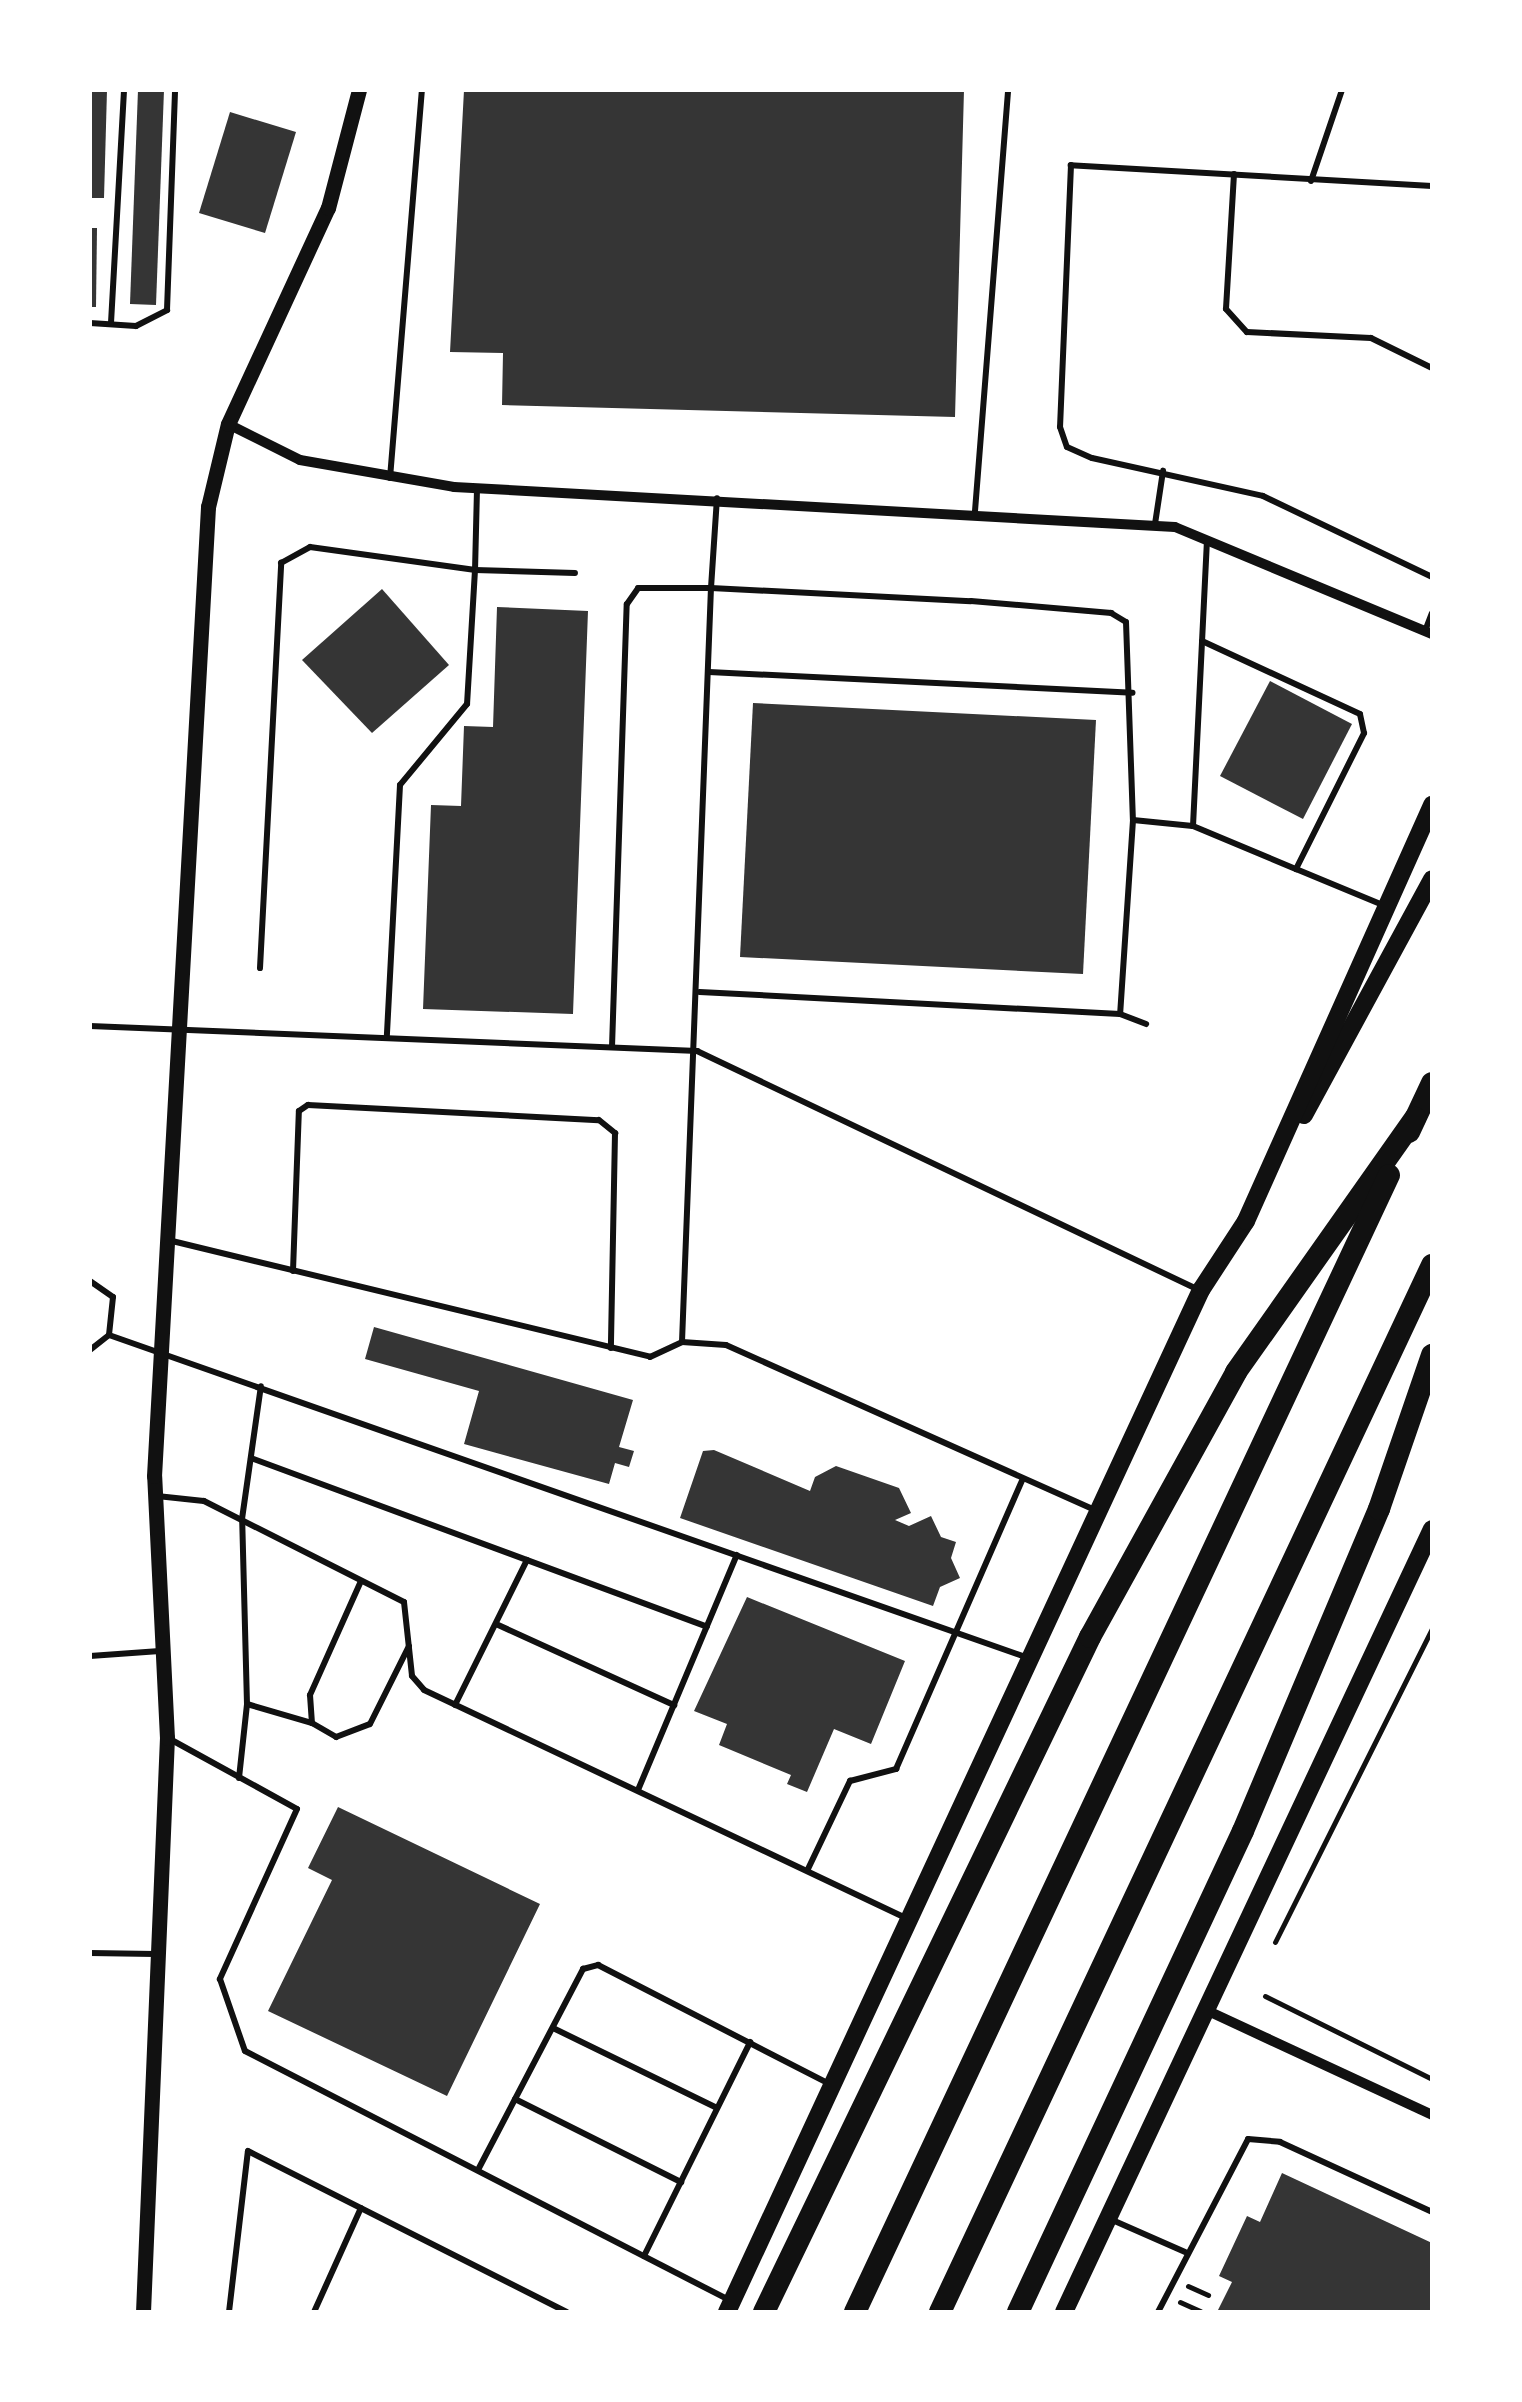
<!DOCTYPE html>
<html>
<head>
<meta charset="utf-8">
<style>
  body { margin:0 }
  #map { position:relative; width:1522px; height:2402px; overflow:hidden; background:#fff; font-family:Figtree,sans-serif }
  div>[style] { position:absolute }
  .building>* { inset:0; background:#353535 }
  .path>* { height:5px; margin:-2.5px; padding:0 2.5px; transform-origin:2.5px; border-radius:2.5px; background:#111 }
  .service>* { height:6px; margin:-3px; padding:0 3px; transform-origin:3px; border-radius:3px; background:#111 }
  .minor>* { height:10px; margin:-5px; padding:0 5px; transform-origin:5px; border-radius:5px; background:#111 }
  .tertiary>* { height:15px; margin:-7.5px; padding:0 7.5px; transform-origin:7.5px; border-radius:7.5px; background:#111 }
  .secondary>* { height:18px; margin:-9px; padding:0 9px; transform-origin:9px; border-radius:9px; background:#111 }
  .motorway>* { height:22px; margin:-11px; padding:0 11px; transform-origin:11px; border-radius:11px; background:#111 }
  span { translate:-50% -50%; white-space:nowrap; text-align:center; line-height:1.15; -webkit-text-stroke:8px #fff; paint-order:stroke }
  .frame { position:absolute; inset:0; border:92px solid #fff; pointer-events:none }
</style>
</head>
<body>
<div id="map">
  <div class="building">
    <i style="clip-path:polygon(90px 90px,107px 90px,104px 198px,90px 198px)"></i>
    <i style="clip-path:polygon(138px 90px,164px 90px,156px 305px,130px 304px)"></i>
    <i style="clip-path:polygon(464px 90px,964px 90px,955px 417px,502px 405px,503px 353px,450px 352px)"></i>
    <i style="clip-path:polygon(230px 112px,296px 132px,265px 233px,199px 213px)"></i>
    <i style="clip-path:polygon(90px 228px,97px 228px,96px 307px,90px 307px)"></i>
    <i style="clip-path:polygon(382px 589px,449px 665px,372px 733px,302px 660px)"></i>
    <i style="clip-path:polygon(497px 607px,588px 611px,573px 1014px,423px 1009px,431px 805px,461px 806px,464px 726px,493px 727px)"></i>
    <i style="clip-path:polygon(1270px 681px,1352px 724px,1303px 819px,1220px 776px)"></i>
    <i style="clip-path:polygon(753px 703px,1096px 720px,1083px 974px,740px 957px)"></i>
    <i style="clip-path:polygon(374px 1327px,633px 1400px,619px 1447px,634px 1451px,629px 1467px,615px 1463px,609px 1484px,464px 1444px,479px 1391px,365px 1359px)"></i>
    <i style="clip-path:polygon(714px 1450px,810px 1491px,815px 1477px,836px 1466px,899px 1488px,911px 1513px,895px 1520px,909px 1526px,931px 1516px,941px 1537px,956px 1542px,951px 1558px,960px 1578px,940px 1587px,933px 1606px,680px 1518px,703px 1451px)"></i>
    <i style="clip-path:polygon(747px 1597px,905px 1661px,871px 1744px,834px 1729px,807px 1792px,787px 1784px,791px 1775px,719px 1745px,727px 1724px,694px 1711px)"></i>
    <i style="clip-path:polygon(338px 1807px,540px 1904px,447px 2096px,268px 2011px,332px 1880px,308px 1868px)"></i>
    <i style="clip-path:polygon(1282px 2173px,1432px 2243px,1432px 2312px,1217px 2312px,1232px 2282px,1219px 2276px,1247px 2216px,1260px 2222px)"></i>
  </div>
  <div class="path">
    <i style="left:1275px;top:1942px;width:351px;rotate:-63.4deg"></i>
    <i style="left:1265px;top:1996px;width:186px;rotate:26.4deg"></i>
    <i style="left:1188px;top:2286px;width:22px;rotate:24deg"></i>
    <i style="left:1180px;top:2302px;width:22px;rotate:24deg"></i>
  </div>
  <div class="service">
    <i style="left:1234px;top:174px;width:135px;rotate:93.4deg"></i>
    <i style="left:1226px;top:309px;width:31px;rotate:48deg"></i>
    <i style="left:1247px;top:332px;width:124px;rotate:2.8deg"></i>
    <i style="left:1371px;top:338px;width:68px;rotate:26.2deg"></i>
    <i style="left:1311px;top:181px;width:96px;rotate:-71.2deg"></i>
    <i style="left:1432px;top:186px;width:362px;rotate:-176.7deg"></i>
    <i style="left:1071px;top:165px;width:262px;rotate:92.4deg"></i>
    <i style="left:1060px;top:427px;width:21px;rotate:71deg"></i>
    <i style="left:1067px;top:447px;width:27px;rotate:24deg"></i>
    <i style="left:1092px;top:458px;width:175px;rotate:12.5deg"></i>
    <i style="left:1263px;top:496px;width:187px;rotate:25.6deg"></i>
    <i style="left:90px;top:323px;width:46px;rotate:3.7deg"></i>
    <i style="left:136px;top:326px;width:35px;rotate:-27deg"></i>
    <i style="left:167px;top:310px;width:220px;rotate:-87.9deg"></i>
    <i style="left:111px;top:323px;width:233px;rotate:-86.8deg"></i>
    <i style="left:390px;top:478px;width:389px;rotate:-85.3deg"></i>
    <i style="left:477px;top:489px;width:81px;rotate:91.4deg"></i>
    <i style="left:475px;top:570px;width:100px;rotate:1.7deg"></i>
    <i style="left:975px;top:511px;width:422px;rotate:-85.5deg"></i>
    <i style="left:1155px;top:524px;width:54px;rotate:-81.4deg"></i>
    <i style="left:1425px;top:631px;width:19px;rotate:-69deg"></i>
    <i style="left:709px;top:672px;width:424px;rotate:2.8deg"></i>
    <i style="left:1133px;top:820px;width:60px;rotate:5.7deg"></i>
    <i style="left:1193px;top:826px;width:112px;rotate:22.7deg"></i>
    <i style="left:1296px;top:869px;width:152px;rotate:-63.4deg"></i>
    <i style="left:1364px;top:733px;width:19px;rotate:-102deg"></i>
    <i style="left:1360px;top:714px;width:174px;rotate:-155.2deg"></i>
    <i style="left:1193px;top:826px;width:284px;rotate:-87.2deg"></i>
    <i style="left:1296px;top:869px;width:94px;rotate:22.5deg"></i>
    <i style="left:260px;top:968px;width:406px;rotate:-87deg"></i>
    <i style="left:281px;top:563px;width:33px;rotate:-29deg"></i>
    <i style="left:310px;top:547px;width:167px;rotate:7.9deg"></i>
    <i style="left:475px;top:570px;width:134px;rotate:93.4deg"></i>
    <i style="left:467px;top:704px;width:105px;rotate:129.6deg"></i>
    <i style="left:400px;top:785px;width:252px;rotate:93deg"></i>
    <i style="left:1120px;top:1014px;width:28px;rotate:21deg"></i>
    <i style="left:90px;top:1026px;width:608px;rotate:2.36deg"></i>
    <i style="left:697px;top:1051px;width:556px;rotate:25.46deg"></i>
    <i style="left:612px;top:1047px;width:443px;rotate:-88.1deg"></i>
    <i style="left:627px;top:604px;width:19px;rotate:-55deg"></i>
    <i style="left:638px;top:588px;width:73px"></i>
    <i style="left:711px;top:588px;width:90px;rotate:-86.2deg"></i>
    <i style="left:168px;top:1240px;width:496px;rotate:13.6deg"></i>
    <i style="left:650px;top:1357px;width:35px;rotate:-25deg"></i>
    <i style="left:682px;top:1342px;width:44px;rotate:3.9deg"></i>
    <i style="left:726px;top:1345px;width:406px;rotate:24.1deg"></i>
    <i style="left:293px;top:1271px;width:160px;rotate:-87.9deg"></i>
    <i style="left:299px;top:1111px;width:11px;rotate:-34deg"></i>
    <i style="left:308px;top:1105px;width:291px;rotate:3deg"></i>
    <i style="left:599px;top:1120px;width:21px;rotate:39deg"></i>
    <i style="left:615px;top:1133px;width:215px;rotate:91.1deg"></i>
    <i style="left:90px;top:1281px;width:28px;rotate:35deg"></i>
    <i style="left:113px;top:1297px;width:38px;rotate:96deg"></i>
    <i style="left:109px;top:1335px;width:24px;rotate:142deg"></i>
    <i style="left:109px;top:1335px;width:974px;rotate:19.36deg"></i>
    <i style="left:682px;top:1342px;width:755px;rotate:-87.8deg"></i>
    <i style="left:711px;top:588px;width:260px;rotate:2.9deg"></i>
    <i style="left:971px;top:601px;width:141px;rotate:4.9deg"></i>
    <i style="left:1111px;top:613px;width:17px;rotate:31deg"></i>
    <i style="left:1126px;top:622px;width:198px;rotate:88deg"></i>
    <i style="left:1133px;top:820px;width:194px;rotate:93.8deg"></i>
    <i style="left:1120px;top:1014px;width:421px;rotate:-177deg"></i>
    <i style="left:251px;top:1458px;width:486px;rotate:20.3deg"></i>
    <i style="left:157px;top:1496px;width:47px;rotate:6.1deg"></i>
    <i style="left:204px;top:1501px;width:224px;rotate:26.8deg"></i>
    <i style="left:404px;top:1602px;width:74px;rotate:83.8deg"></i>
    <i style="left:412px;top:1676px;width:18px;rotate:49deg"></i>
    <i style="left:424px;top:1690px;width:533px;rotate:25.32deg"></i>
    <i style="left:361px;top:1581px;width:125px;rotate:114.1deg"></i>
    <i style="left:310px;top:1695px;width:28px;rotate:86deg"></i>
    <i style="left:312px;top:1723px;width:28px;rotate:30deg"></i>
    <i style="left:336px;top:1737px;width:36px;rotate:-21deg"></i>
    <i style="left:370px;top:1724px;width:87px;rotate:-63.4deg"></i>
    <i style="left:496px;top:1624px;width:196px;rotate:24.5deg"></i>
    <i style="left:90px;top:1656px;width:70px;rotate:-4.1deg"></i>
    <i style="left:247px;top:1704px;width:68px;rotate:16.3deg"></i>
    <i style="left:455px;top:1705px;width:162px;rotate:-63.6deg"></i>
    <i style="left:168px;top:1738px;width:147px;rotate:28.8deg"></i>
    <i style="left:297px;top:1809px;width:187px;rotate:114.4deg"></i>
    <i style="left:220px;top:1979px;width:76px;rotate:70.9deg"></i>
    <i style="left:245px;top:2051px;width:547px;rotate:27.22deg"></i>
    <i style="left:239px;top:1778px;width:74px;rotate:-83.8deg"></i>
    <i style="left:247px;top:1704px;width:185px;rotate:-91.5deg"></i>
    <i style="left:242px;top:1519px;width:134px;rotate:-81.9deg"></i>
    <i style="left:638px;top:1790px;width:255px;rotate:-67.2deg"></i>
    <i style="left:808px;top:1869px;width:98px;rotate:-64.5deg"></i>
    <i style="left:850px;top:1781px;width:48px;rotate:-14.6deg"></i>
    <i style="left:896px;top:1769px;width:315px;rotate:-66.4deg"></i>
    <i style="left:90px;top:1953px;width:65px;rotate:0.9deg"></i>
    <i style="left:553px;top:2028px;width:182px;rotate:26deg"></i>
    <i style="left:515px;top:2099px;width:186px;rotate:26.6deg"></i>
    <i style="left:479px;top:2168px;width:225px;rotate:-62.4deg"></i>
    <i style="left:583px;top:1969px;width:16px;rotate:-15deg"></i>
    <i style="left:598px;top:1965px;width:259px;rotate:27.2deg"></i>
    <i style="left:1110px;top:2219px;width:82px;rotate:23.7deg"></i>
    <i style="left:644px;top:2256px;width:239px;rotate:-63.6deg"></i>
    <i style="left:229px;top:2312px;width:162px;rotate:-83.3deg"></i>
    <i style="left:248px;top:2151px;width:357px;rotate:26.8deg"></i>
    <i style="left:314px;top:2312px;width:114px;rotate:-65.7deg"></i>
    <i style="left:1158px;top:2312px;width:195px;rotate:-62.5deg"></i>
    <i style="left:1248px;top:2139px;width:32px;rotate:5deg"></i>
    <i style="left:1280px;top:2142px;width:167px;rotate:24.7deg"></i>
  </div>
  <div class="minor">
    <i style="left:228px;top:424px;width:80px;rotate:26.6deg"></i>
    <i style="left:300px;top:460px;width:156px;rotate:9.9deg"></i>
    <i style="left:454px;top:487px;width:722px;rotate:3.18deg"></i>
    <i style="left:1175px;top:527px;width:278px;rotate:22.6deg"></i>
    <i style="left:1206px;top:2010px;width:249px;rotate:24.9deg"></i>
  </div>
  <div class="tertiary">
    <i style="left:143px;top:2312px;width:575px;rotate:-87.61deg"></i>
    <i style="left:167px;top:1738px;width:262px;rotate:-92.8deg"></i>
    <i style="left:154px;top:1476px;width:971px;rotate:-86.81deg"></i>
    <i style="left:208px;top:507px;width:85px;rotate:-76.5deg"></i>
    <i style="left:228px;top:424px;width:238px;rotate:-65.2deg"></i>
    <i style="left:328px;top:208px;width:122px;rotate:-75.3deg"></i>
  </div>
  <div class="secondary">
    <i style="left:1304px;top:1115px;width:268px;rotate:-61.5deg"></i>
    <i style="left:727px;top:2312px;width:1127px;rotate:-65.12deg"></i>
    <i style="left:1201px;top:1290px;width:82px;rotate:-56.9deg"></i>
    <i style="left:1246px;top:1221px;width:456px;rotate:-65.9deg"></i>
    <i style="left:1064px;top:2312px;width:865px;rotate:-64.83deg"></i>
  </div>
  <div class="motorway">
    <i style="left:1409px;top:1132px;width:54px;rotate:-64.9deg"></i>
    <i style="left:764px;top:2312px;width:750px;rotate:-64.22deg"></i>
    <i style="left:1090px;top:1637px;width:303px;rotate:-61.1deg"></i>
    <i style="left:1236px;top:1372px;width:311px;rotate:-54.8deg"></i>
    <i style="left:855px;top:2312px;width:1256px;rotate:-64.84deg"></i>
    <i style="left:940px;top:2312px;width:1157px;rotate:-64.83deg"></i>
    <i style="left:1018px;top:2312px;width:531px;rotate:-64.93deg"></i>
    <i style="left:1243px;top:1831px;width:350px;rotate:-67.1deg"></i>
    <i style="left:1379px;top:1509px;width:163px;rotate:-71deg"></i>
  </div>
  <div class="frame"></div>
</div>
</body>
</html>
